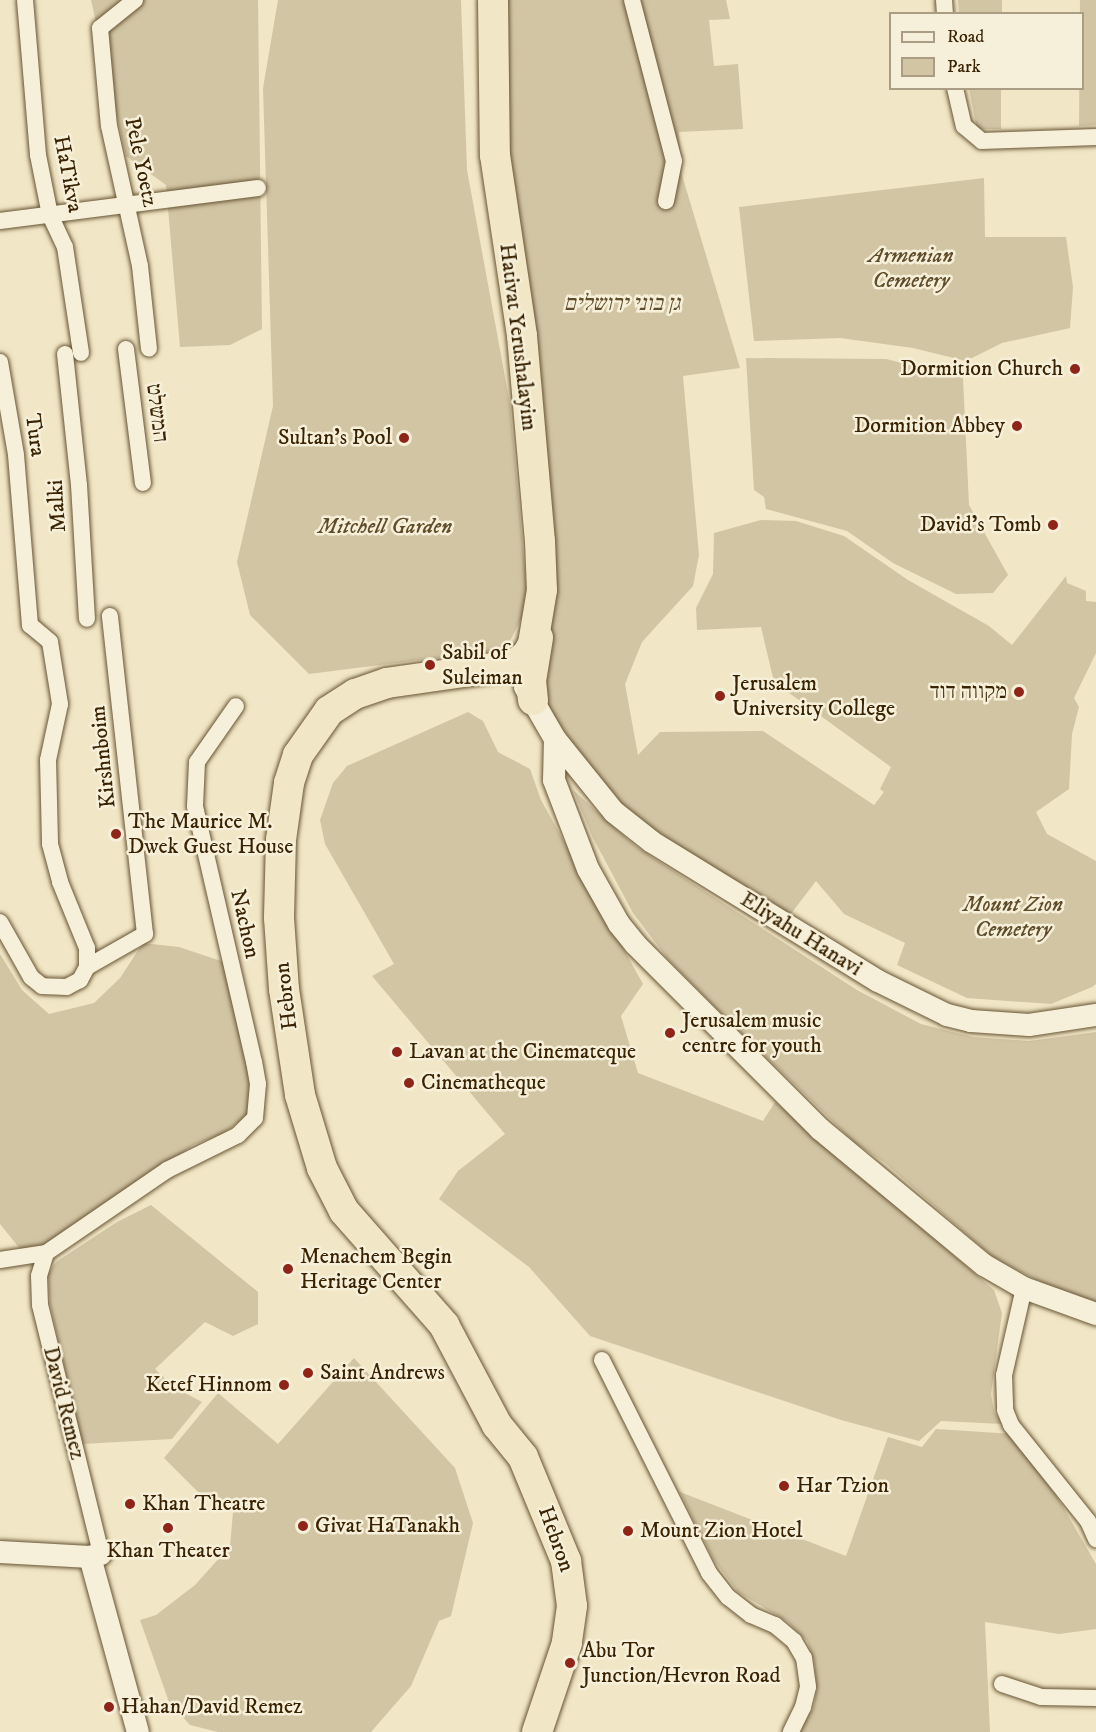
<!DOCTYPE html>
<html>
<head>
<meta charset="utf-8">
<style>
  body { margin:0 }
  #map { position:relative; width:1096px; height:1732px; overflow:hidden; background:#f1e6c5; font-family:"IM FELL DW Pica","Frank Ruhl Libre",serif }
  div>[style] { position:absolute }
  .green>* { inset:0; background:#d2c5a4 }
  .roads { filter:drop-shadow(0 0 2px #675433) drop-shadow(0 0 2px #675433) }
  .street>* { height:16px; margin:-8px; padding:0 8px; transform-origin:8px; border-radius:8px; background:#f6efd9 }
  .secondary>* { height:22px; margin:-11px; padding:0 11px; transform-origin:11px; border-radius:11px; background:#f6efd9 }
  .highway>* { height:30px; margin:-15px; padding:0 15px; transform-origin:15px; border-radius:15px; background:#f1e6c5 }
  .dots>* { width:16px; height:16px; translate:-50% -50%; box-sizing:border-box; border:3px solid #f6efd9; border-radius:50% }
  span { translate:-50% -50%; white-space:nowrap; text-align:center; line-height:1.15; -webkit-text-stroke:5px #f6efd9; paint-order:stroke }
  .street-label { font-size:22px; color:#392302 }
  .park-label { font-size:22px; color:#5f4c2a; font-style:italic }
  .poi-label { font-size:22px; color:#392302 }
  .right { translate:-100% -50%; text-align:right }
  .left { translate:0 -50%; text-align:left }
  .legend { position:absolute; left:889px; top:12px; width:195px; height:78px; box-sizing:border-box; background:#f6efd9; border:2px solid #aa9d83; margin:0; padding:8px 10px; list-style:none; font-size:18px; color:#392302 }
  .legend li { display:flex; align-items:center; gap:12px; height:30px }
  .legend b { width:30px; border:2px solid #aa9d83 }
</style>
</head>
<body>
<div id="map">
  <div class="green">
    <i style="clip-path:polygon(91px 0,258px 0,262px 329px,230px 345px,180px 347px,166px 185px,126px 156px)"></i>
    <i style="clip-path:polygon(278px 0,461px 0,467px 170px,510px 404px,528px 605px,506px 649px,309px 674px,250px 615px,237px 562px,273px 406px,263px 88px)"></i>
    <i style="clip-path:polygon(505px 0,726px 0,730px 19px,709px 20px,714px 66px,738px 64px,743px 129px,679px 132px,681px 172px,740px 368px,683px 376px,699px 555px,693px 586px,642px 642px,625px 684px,638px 755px,660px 732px,763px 731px,874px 805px,884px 792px,880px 789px,891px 767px,774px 682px,761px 627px,697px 630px,696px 608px,713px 574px,714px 533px,761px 520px,796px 521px,844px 536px,908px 580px,989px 626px,1012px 645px,1066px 576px,1067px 583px,1086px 591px,1086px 601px,1096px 602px,1096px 653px,1074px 698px,1079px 707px,1072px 734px,1069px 789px,1036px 812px,1047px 834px,1096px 861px,1096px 984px,1092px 987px,1051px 1004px,967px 998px,897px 965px,905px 943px,844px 914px,816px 881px,787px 919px,657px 841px,609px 800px,523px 667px,540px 652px,505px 128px)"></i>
    <i style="clip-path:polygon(958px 0,1002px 0,1002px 13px,959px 13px)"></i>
    <i style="clip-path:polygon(1080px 0,1096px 0,1096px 125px,1079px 126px)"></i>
    <i style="clip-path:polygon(969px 89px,1001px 89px,1001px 129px,977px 129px)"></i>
    <i style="clip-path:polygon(984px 178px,985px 237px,1066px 237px,1073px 287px,1070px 328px,1002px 343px,966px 361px,913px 348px,840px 338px,754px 341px,739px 207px)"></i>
    <i style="clip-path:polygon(746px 358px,886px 359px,963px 378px,969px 505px,1008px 575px,993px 593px,956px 594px,893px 563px,847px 531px,766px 509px,764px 497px,754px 490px)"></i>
    <i style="clip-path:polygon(468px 712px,483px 721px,498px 752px,530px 769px,541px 800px,643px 984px,621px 1016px,638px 1073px,763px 1121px,775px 1102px,994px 1290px,1002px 1313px,991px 1394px,994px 1412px,1002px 1424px,941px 1421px,919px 1441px,841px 1420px,590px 1336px,529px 1267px,439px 1199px,458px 1171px,505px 1134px,372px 976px,394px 964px,325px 844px,320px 820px,333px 783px,347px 766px)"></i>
    <i style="clip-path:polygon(573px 790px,635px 846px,857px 990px,921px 1024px,973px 1037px,1029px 1041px,1096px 1032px,1096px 1304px,1056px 1290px,993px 1257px,885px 1163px,854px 1142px,725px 1017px,668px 959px,633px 913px,593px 838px)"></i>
    <i style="clip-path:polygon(143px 943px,179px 947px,227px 963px,252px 1092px,248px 1115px,222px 1134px,193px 1145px,43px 1254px,25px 1255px,0 1224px,0 954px,22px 990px,49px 1014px,94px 1003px,120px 978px)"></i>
    <i style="clip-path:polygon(151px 1205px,258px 1292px,258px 1324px,233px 1336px,205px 1322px,155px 1369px,174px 1387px,202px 1402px,172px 1439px,82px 1444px,50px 1304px,48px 1274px,56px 1262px,117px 1222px)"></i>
    <i style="clip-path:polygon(354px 1358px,455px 1468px,473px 1523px,451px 1616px,439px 1621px,411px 1686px,371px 1732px,218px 1732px,190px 1725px,169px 1702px,140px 1620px,156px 1615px,195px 1585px,230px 1546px,233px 1512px,197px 1491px,164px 1458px,218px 1393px,278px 1444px)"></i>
    <i style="clip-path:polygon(936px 1429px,1013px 1434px,1049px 1483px,1096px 1564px,1096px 1629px,1059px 1634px,985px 1622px,990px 1732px,798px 1732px,813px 1709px,817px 1690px,814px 1660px,807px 1641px,788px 1622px,738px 1592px,714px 1560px,680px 1492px,846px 1556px,888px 1437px,922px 1447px)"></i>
  </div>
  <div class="roads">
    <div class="street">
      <i style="left:25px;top:0;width:156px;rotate:85.2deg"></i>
      <i style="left:38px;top:155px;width:61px;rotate:78.7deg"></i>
      <i style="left:50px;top:215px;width:35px;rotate:65deg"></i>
      <i style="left:65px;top:247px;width:107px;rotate:81.4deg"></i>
      <i style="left:135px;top:0;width:45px;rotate:141.3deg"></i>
      <i style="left:100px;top:28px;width:98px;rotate:84.8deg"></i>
      <i style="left:109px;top:126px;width:143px;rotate:77.5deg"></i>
      <i style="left:140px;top:266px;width:83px;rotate:83.8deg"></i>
      <i style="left:632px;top:0;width:166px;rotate:75.4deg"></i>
      <i style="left:674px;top:161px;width:41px;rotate:101.3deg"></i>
      <i style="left:944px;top:0;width:14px;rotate:86deg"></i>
      <i style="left:955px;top:88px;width:39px;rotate:77deg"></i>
      <i style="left:964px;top:126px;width:23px;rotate:40deg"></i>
      <i style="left:982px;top:141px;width:114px;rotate:-2deg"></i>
      <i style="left:0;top:221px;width:260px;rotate:-7.3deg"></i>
      <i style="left:126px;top:349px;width:135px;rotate:82.8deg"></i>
      <i style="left:65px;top:354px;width:132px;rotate:83.9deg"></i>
      <i style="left:79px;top:485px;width:134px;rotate:86.6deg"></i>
      <i style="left:0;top:362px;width:94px;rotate:80.2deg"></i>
      <i style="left:16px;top:455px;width:171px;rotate:85.3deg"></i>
      <i style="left:30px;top:625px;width:26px;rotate:40deg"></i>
      <i style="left:50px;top:642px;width:63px;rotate:80.8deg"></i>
      <i style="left:60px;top:704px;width:57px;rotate:102.1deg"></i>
      <i style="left:48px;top:760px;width:84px;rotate:88.6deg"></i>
      <i style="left:50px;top:844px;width:39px;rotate:75deg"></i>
      <i style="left:60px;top:882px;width:71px;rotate:67.8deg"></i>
      <i style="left:87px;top:948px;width:19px;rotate:90deg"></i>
      <i style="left:87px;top:967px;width:15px;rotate:118deg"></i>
      <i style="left:80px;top:980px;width:15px;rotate:152deg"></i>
      <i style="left:67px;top:987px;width:25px;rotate:-178deg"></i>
      <i style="left:42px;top:986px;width:14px;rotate:-141deg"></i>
      <i style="left:31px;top:977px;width:63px;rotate:-119.4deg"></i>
      <i style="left:87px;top:967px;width:67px;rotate:-29.6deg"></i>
      <i style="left:145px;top:934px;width:320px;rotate:-96.3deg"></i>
      <i style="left:46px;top:1253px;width:24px;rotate:107deg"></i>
      <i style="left:39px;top:1276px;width:29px;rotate:88deg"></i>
      <i style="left:40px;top:1305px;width:256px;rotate:76.2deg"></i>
      <i style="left:0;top:1260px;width:47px;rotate:-8.7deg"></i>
      <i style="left:46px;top:1253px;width:147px;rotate:-34.4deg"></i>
      <i style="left:167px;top:1170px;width:79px;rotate:-26.2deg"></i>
      <i style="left:238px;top:1135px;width:24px;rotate:-45deg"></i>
      <i style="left:255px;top:1118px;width:34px;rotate:-85deg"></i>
      <i style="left:258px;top:1084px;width:22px;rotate:-100deg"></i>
      <i style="left:254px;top:1062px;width:263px;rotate:-103deg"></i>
      <i style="left:195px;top:806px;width:44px;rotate:-87.4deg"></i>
      <i style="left:197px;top:762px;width:68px;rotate:-55.1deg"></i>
      <i style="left:1024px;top:1288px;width:89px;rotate:102.9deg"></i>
      <i style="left:1004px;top:1375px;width:35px;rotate:88deg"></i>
      <i style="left:1005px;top:1410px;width:16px;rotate:68deg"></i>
      <i style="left:1011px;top:1425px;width:123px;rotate:51.3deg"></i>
      <i style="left:1088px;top:1521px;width:20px;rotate:66deg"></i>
      <i style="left:602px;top:1360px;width:238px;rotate:63.3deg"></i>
      <i style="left:709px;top:1573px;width:31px;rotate:52deg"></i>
      <i style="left:728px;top:1597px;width:29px;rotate:38deg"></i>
      <i style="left:751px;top:1615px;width:26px;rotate:23deg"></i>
      <i style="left:775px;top:1625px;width:25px;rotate:40deg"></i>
      <i style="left:794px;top:1641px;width:20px;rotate:60deg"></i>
      <i style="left:804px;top:1658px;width:29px;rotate:82deg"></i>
      <i style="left:808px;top:1687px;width:21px;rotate:104deg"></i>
      <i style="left:803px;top:1707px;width:28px;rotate:116deg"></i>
      <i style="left:1002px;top:1684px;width:41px;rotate:18.4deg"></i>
      <i style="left:1041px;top:1697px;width:55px;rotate:1deg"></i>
    </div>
    <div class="secondary">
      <i style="left:525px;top:687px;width:60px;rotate:60deg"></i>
      <i style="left:555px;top:739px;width:94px;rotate:51.1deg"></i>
      <i style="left:614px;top:812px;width:48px;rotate:38.3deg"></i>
      <i style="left:652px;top:842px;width:265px;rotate:31.6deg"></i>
      <i style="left:878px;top:981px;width:77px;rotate:26.2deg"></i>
      <i style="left:947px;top:1015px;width:25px;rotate:14deg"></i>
      <i style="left:971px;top:1021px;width:58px;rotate:3.9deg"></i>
      <i style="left:1029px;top:1025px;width:68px;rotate:-8.5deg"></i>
      <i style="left:555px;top:739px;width:41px;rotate:91.4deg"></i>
      <i style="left:554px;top:780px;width:95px;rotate:69.1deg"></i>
      <i style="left:588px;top:869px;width:63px;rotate:60.6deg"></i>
      <i style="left:619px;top:924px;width:26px;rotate:51deg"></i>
      <i style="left:635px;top:944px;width:262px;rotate:45deg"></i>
      <i style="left:820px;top:1129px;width:213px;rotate:39.7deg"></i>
      <i style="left:984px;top:1265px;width:46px;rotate:29.9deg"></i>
      <i style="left:1024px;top:1288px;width:77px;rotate:19.9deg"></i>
      <i style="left:0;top:1552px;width:90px;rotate:3.2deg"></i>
      <i style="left:90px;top:1557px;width:11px;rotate:-15deg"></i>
      <i style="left:90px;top:1557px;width:181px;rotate:74.7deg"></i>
    </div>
    <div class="highway">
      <i style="left:493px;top:0;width:155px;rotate:89.3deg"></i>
      <i style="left:495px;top:155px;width:183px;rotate:81.5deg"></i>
      <i style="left:522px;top:336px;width:206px;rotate:85deg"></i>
      <i style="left:540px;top:541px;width:49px;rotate:87.7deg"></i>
      <i style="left:542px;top:590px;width:55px;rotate:99.5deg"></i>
      <i style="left:533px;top:644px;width:13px;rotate:119deg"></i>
      <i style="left:527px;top:655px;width:17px;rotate:144deg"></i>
      <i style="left:513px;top:665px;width:127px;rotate:171.9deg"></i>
      <i style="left:387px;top:683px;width:34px;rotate:161deg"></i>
      <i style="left:355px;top:694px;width:31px;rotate:147deg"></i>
      <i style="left:329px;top:711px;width:54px;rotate:125.2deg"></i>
      <i style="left:298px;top:755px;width:29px;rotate:108deg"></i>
      <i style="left:289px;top:783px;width:58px;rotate:98deg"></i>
      <i style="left:281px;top:840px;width:78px;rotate:91.5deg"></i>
      <i style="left:279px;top:918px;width:71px;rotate:86deg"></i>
      <i style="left:284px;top:989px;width:107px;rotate:81.4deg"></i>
      <i style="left:300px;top:1095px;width:76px;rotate:73.2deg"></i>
      <i style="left:322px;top:1168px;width:48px;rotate:62.9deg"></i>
      <i style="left:344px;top:1211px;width:152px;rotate:48.7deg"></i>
      <i style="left:444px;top:1325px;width:113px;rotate:62.1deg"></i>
      <i style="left:497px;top:1425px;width:41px;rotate:50.9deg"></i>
      <i style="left:523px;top:1457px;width:113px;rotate:67.5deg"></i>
      <i style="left:566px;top:1561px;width:45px;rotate:82.4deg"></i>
      <i style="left:572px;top:1606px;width:37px;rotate:98deg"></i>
      <i style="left:567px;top:1643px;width:94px;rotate:108.6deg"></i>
      <i style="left:533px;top:700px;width:19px;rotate:-96deg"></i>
      <i style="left:531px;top:681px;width:44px;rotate:-80.8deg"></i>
    </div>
  </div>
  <div class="dots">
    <i style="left:1075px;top:369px;background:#8f2418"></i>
    <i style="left:1017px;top:426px;background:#8f2418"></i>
    <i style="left:404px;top:438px;background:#8f2418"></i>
    <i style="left:1053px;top:525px;background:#8f2418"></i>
    <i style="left:430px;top:665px;background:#8f2418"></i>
    <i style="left:1019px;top:692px;background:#8f2418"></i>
    <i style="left:720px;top:696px;background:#8f2418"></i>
    <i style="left:116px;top:834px;background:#8f2418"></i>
    <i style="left:670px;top:1033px;background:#8f2418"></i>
    <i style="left:397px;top:1052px;background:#8f2418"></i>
    <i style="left:409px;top:1083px;background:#8f2418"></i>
    <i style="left:288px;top:1269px;background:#8f2418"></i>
    <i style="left:308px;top:1373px;background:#8f2418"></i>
    <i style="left:284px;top:1385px;background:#8f2418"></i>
    <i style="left:784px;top:1486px;background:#8f2418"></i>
    <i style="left:130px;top:1504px;background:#8f2418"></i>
    <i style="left:303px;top:1526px;background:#8f2418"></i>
    <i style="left:168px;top:1528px;background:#8f2418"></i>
    <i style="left:628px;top:1531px;background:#8f2418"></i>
    <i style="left:570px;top:1663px;background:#8f2418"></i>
    <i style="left:109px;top:1707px;background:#8f2418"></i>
  </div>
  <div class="street-label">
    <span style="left:141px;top:162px;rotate:78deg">Pele Yoetz</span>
    <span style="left:68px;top:174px;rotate:79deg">HaTikva</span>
    <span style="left:518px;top:337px;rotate:83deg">Hativat Yerushalayim</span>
    <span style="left:157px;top:413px;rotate:83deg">המשלט</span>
    <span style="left:35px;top:435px;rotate:82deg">Tura</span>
    <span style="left:57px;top:506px;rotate:-94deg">Malki</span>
    <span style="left:103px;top:757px;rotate:-96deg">Kirshnboim</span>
    <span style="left:245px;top:924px;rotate:77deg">Nachon</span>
    <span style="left:801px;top:934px;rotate:32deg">Eliyahu Hanavi</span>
    <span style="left:286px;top:996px;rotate:-97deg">Hebron</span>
    <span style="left:64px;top:1403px;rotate:76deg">David Remez</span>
    <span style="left:556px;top:1539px;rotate:70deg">Hebron</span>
  </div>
  <div class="park-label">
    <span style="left:911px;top:268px">Armenian<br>Cemetery</span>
    <span style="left:622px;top:304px">גן בוני ירושלים</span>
    <span style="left:385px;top:527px">Mitchell Garden</span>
    <span style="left:1013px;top:917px">Mount Zion<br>Cemetery</span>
  </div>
  <div class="poi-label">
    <span class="right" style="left:1063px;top:369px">Dormition Church</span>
    <span class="right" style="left:1005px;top:426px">Dormition Abbey</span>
    <span class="right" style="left:392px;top:438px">Sultan's Pool</span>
    <span class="right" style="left:1041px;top:525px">David's Tomb</span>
    <span class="left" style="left:442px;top:665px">Sabil of<br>Suleiman</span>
    <span class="left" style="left:732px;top:696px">Jerusalem<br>University College</span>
    <span class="right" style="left:1007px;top:692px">מקווה דוד</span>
    <span class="left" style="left:128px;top:834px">The Maurice M.<br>Dwek Guest House</span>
    <span class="left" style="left:682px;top:1033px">Jerusalem music<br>centre for youth</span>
    <span class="left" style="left:409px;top:1052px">Lavan at the Cinemateque</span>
    <span class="left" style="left:421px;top:1083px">Cinematheque</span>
    <span class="left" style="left:300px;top:1269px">Menachem Begin<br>Heritage Center</span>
    <span class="left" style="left:320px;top:1373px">Saint Andrews</span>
    <span class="right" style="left:272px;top:1385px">Ketef Hinnom</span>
    <span class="left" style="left:796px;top:1486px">Har Tzion</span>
    <span class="left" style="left:142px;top:1504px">Khan Theatre</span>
    <span class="left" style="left:315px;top:1526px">Givat HaTanakh</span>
    <span class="left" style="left:640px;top:1531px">Mount Zion Hotel</span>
    <span style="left:168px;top:1551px">Khan Theater</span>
    <span class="left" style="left:582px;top:1663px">Abu Tor<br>Junction/Hevron Road</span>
    <span class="left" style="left:121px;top:1707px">Hahan/David Remez</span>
  </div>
  <ul class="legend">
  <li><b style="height:8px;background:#f6efd9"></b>Road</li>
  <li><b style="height:16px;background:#d2c5a4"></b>Park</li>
  </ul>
</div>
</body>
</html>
